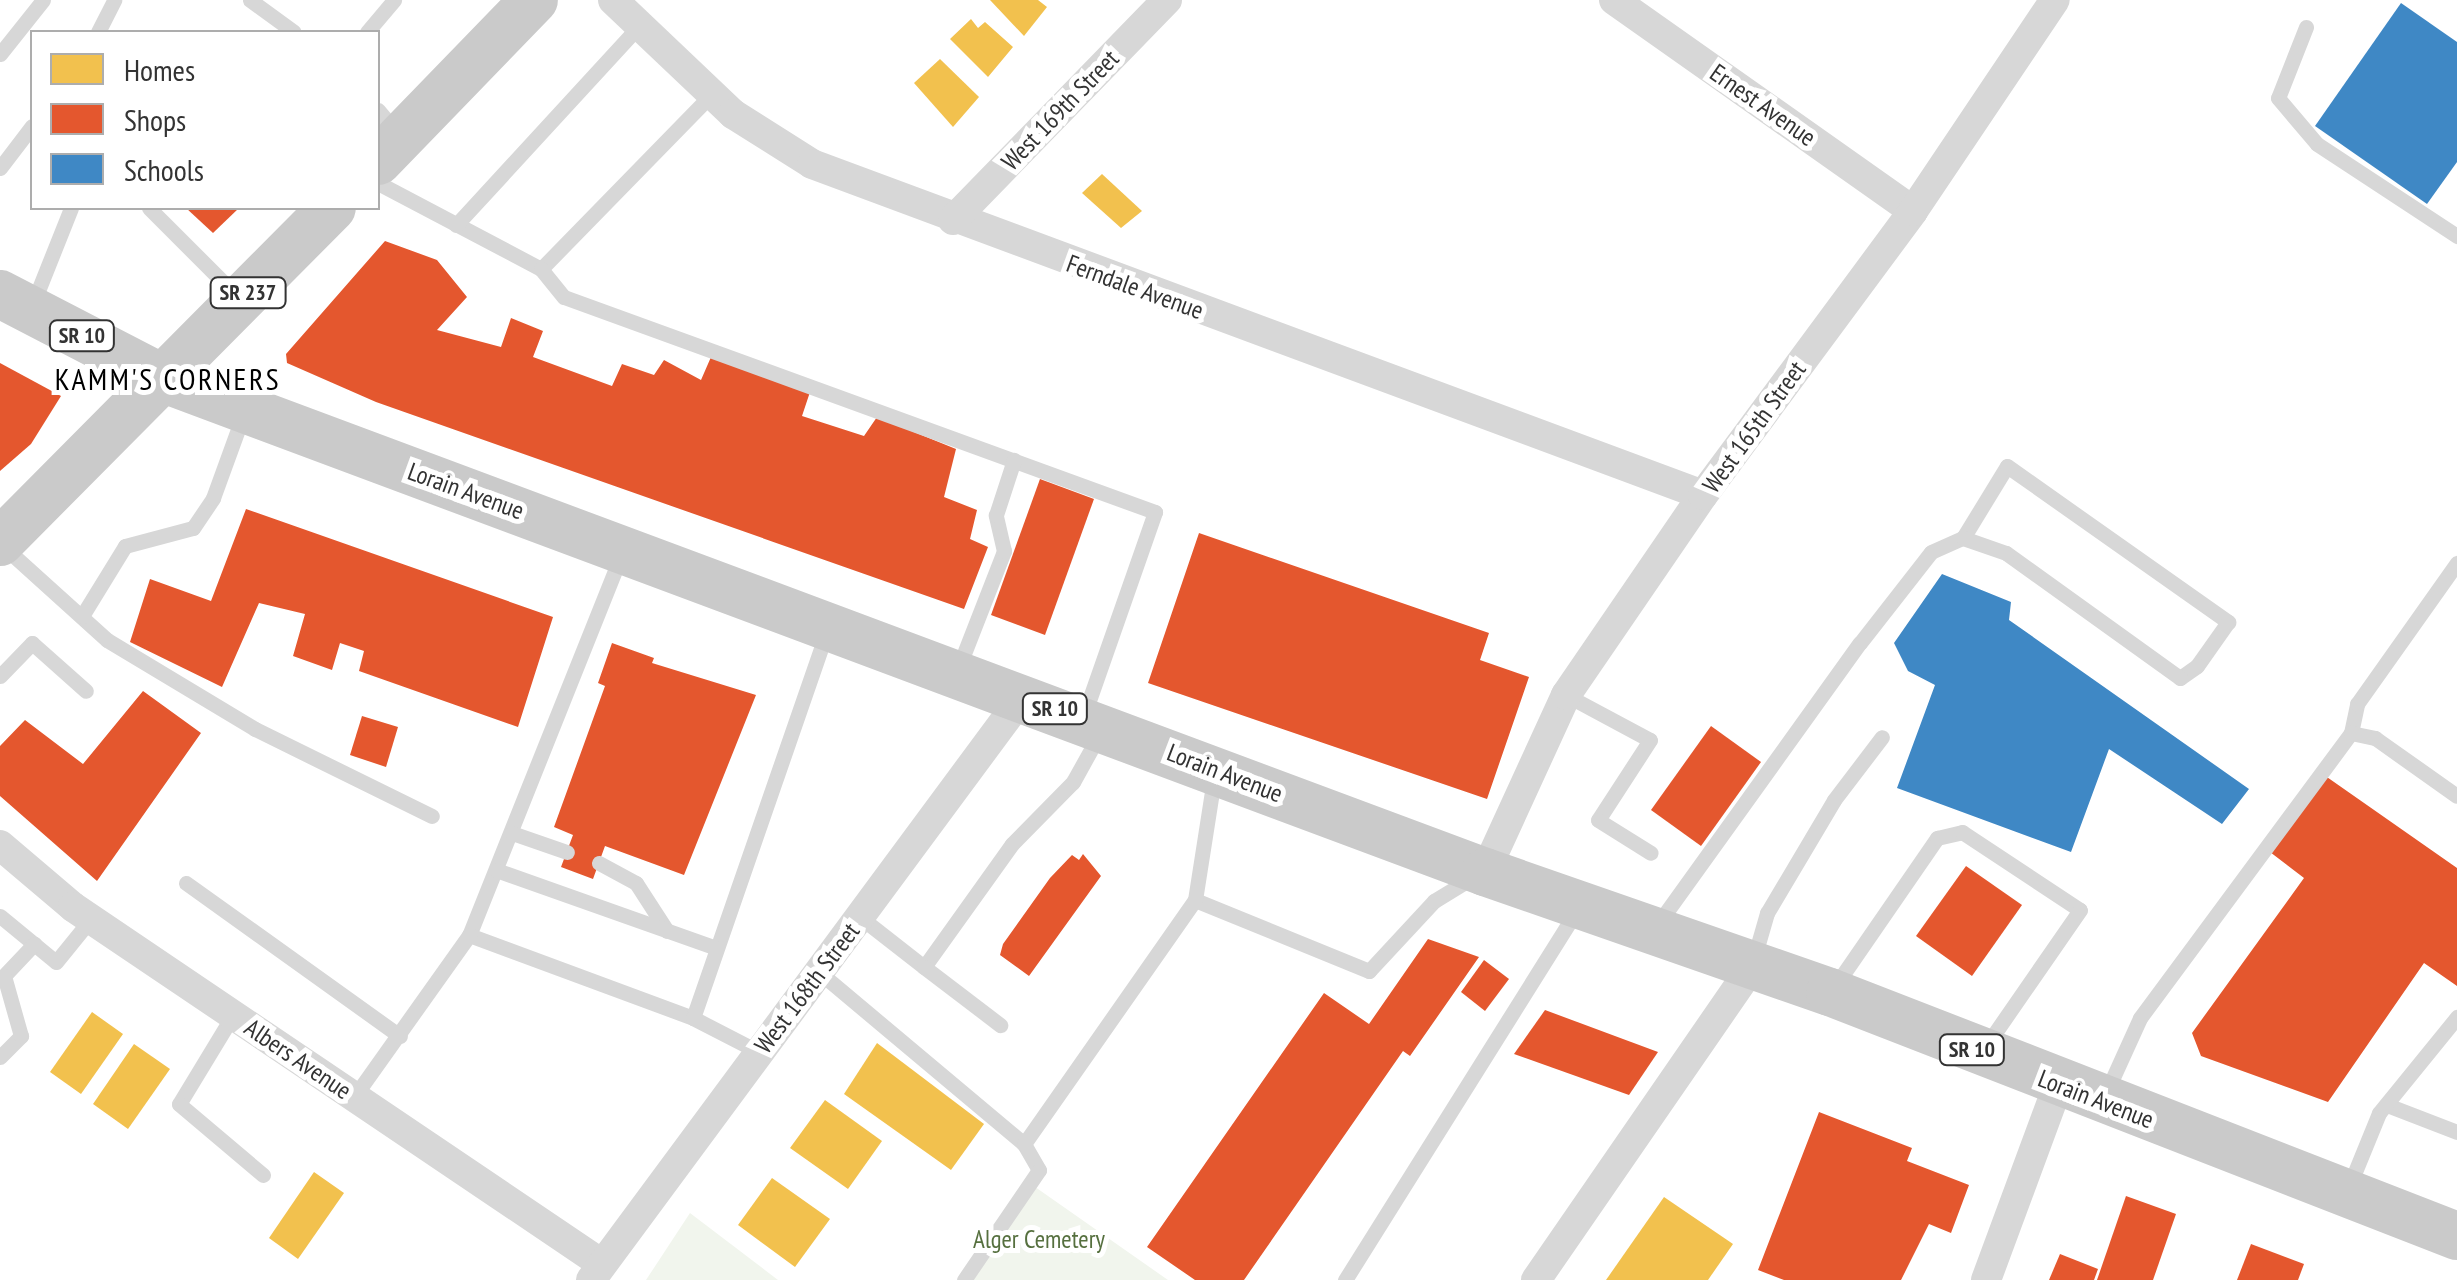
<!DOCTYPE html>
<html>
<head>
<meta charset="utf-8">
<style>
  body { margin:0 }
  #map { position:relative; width:2457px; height:1280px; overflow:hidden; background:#fff; font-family:"PT Sans Narrow",sans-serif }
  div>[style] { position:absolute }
  .green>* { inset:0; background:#f1f5ed }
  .homes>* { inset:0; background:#f2c14e }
  .shops>* { inset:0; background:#e4572e }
  .schools>* { inset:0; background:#3f88c5 }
  .service>* { height:15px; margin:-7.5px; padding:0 7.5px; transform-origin:7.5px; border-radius:7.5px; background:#d7d7d7 }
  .minor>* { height:30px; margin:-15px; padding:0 15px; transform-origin:15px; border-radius:15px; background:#d7d7d7 }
  .primary>* { height:48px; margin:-24px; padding:0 24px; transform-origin:24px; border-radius:24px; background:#cacaca }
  span { translate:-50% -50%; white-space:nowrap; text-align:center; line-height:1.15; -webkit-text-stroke:10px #fff; paint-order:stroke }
  .shield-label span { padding:2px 8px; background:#fff; border:2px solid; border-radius:8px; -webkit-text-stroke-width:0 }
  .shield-label { font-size:22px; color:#333; font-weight:700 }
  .street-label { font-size:25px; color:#333 }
  .park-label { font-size:25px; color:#56703f }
  .quarter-label { font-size:30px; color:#000; letter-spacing:2.5px }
  .legend { position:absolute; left:30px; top:30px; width:350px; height:180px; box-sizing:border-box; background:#fff; border:2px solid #adadad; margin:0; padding:12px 18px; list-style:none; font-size:30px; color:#333 }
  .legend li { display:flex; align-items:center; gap:20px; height:50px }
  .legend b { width:50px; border:2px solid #adadad }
</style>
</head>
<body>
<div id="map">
  <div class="green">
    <i style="clip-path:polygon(1028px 1182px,1168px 1280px,959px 1280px)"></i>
    <i style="clip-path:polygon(690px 1213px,778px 1280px,646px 1280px)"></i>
  </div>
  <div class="homes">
    <i style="clip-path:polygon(990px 0,1038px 0,1047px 7px,1024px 36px)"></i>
    <i style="clip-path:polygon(971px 19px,978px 28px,985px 22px,1013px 47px,988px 77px,950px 39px)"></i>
    <i style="clip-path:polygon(940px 59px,979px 97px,953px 127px,914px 83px)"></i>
    <i style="clip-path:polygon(1102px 174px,1142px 211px,1121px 228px,1082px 193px)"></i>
    <i style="clip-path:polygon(92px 1012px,123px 1034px,81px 1094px,50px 1072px)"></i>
    <i style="clip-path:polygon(877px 1043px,984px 1124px,951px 1170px,844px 1094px)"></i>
    <i style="clip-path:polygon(134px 1044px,170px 1069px,128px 1129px,93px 1104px)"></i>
    <i style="clip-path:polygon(825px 1100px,882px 1141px,848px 1189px,790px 1148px)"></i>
    <i style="clip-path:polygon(314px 1172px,344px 1193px,298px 1259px,269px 1238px)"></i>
    <i style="clip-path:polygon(772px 1178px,830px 1219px,795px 1267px,738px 1225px)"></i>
    <i style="clip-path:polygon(1664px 1197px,1733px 1244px,1708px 1280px,1606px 1280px)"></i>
  </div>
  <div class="shops">
    <i style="clip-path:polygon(186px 208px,239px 208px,213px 233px)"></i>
    <i style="clip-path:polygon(385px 241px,437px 260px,467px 297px,437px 330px,501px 347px,511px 318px,543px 331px,533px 357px,612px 386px,622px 364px,654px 375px,664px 360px,701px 380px,711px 357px,810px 392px,802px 416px,864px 436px,877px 417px,956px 449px,944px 497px,977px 510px,970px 539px,988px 547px,964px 609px,376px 402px,287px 363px,286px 354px)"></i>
    <i style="clip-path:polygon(0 363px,61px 396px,31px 444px,0 471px)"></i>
    <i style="clip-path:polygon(1040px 479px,1094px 499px,1045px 635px,991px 615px)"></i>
    <i style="clip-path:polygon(246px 509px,553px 617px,518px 727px,359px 671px,364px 651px,340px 643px,332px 670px,293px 656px,305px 614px,259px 603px,222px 687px,130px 642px,150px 579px,211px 601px)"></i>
    <i style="clip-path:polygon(1199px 533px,1489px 633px,1480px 660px,1529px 677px,1487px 799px,1148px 683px)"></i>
    <i style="clip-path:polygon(612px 643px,654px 658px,652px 663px,756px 695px,684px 875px,605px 846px,593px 879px,561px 867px,573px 835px,554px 827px,605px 686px,598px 683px)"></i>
    <i style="clip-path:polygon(143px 691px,201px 733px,97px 881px,0 796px,0 746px,25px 720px,83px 764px)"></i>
    <i style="clip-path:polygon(362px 716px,398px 727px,386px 767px,350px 755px)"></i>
    <i style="clip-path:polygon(1711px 726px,1761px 762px,1701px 846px,1651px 810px)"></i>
    <i style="clip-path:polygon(2324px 775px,2457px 868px,2457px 986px,2424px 963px,2328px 1102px,2201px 1056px,2192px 1033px,2304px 878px,2270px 852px)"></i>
    <i style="clip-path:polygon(1083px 854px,1101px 876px,1029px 976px,1000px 955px,1003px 944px,1050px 878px,1072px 855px,1079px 860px)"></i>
    <i style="clip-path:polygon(1966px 866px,2022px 905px,1972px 976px,1916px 936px)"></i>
    <i style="clip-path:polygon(1428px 939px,1479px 957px,1410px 1056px,1403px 1051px,1244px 1280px,1195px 1280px,1147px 1247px,1324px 993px,1369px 1024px)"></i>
    <i style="clip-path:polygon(1484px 960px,1509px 979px,1485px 1011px,1461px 992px)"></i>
    <i style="clip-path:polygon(1545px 1010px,1658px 1052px,1629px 1095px,1514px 1054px)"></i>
    <i style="clip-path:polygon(1819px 1112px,1912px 1148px,1907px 1161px,1969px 1185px,1951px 1233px,1929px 1224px,1901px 1280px,1784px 1280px,1758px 1270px)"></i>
    <i style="clip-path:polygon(2126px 1196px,2176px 1214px,2153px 1280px,2097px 1280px)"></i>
    <i style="clip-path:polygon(2251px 1244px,2304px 1264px,2298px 1280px,2237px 1280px)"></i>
    <i style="clip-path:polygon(2060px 1254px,2098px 1269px,2094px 1280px,2049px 1280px)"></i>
  </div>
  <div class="schools">
    <i style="clip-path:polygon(2401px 3px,2457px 42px,2457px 162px,2427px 204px,2315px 126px)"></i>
    <i style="clip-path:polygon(1942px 574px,2011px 602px,2009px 620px,2249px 789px,2222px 824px,2109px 749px,2071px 852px,1897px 788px,1935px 685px,1908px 671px,1894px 643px)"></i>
  </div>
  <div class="service">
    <i style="left:250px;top:0;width:54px;rotate:36deg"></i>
    <i style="left:2306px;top:27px;width:76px;rotate:111.5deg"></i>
    <i style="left:2278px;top:98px;width:60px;rotate:49.7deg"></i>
    <i style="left:2317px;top:144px;width:168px;rotate:33.3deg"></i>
    <i style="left:98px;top:32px;width:36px;rotate:-63deg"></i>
    <i style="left:367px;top:32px;width:42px;rotate:-49.8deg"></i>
    <i style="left:0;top:54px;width:69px;rotate:-51.5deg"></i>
    <i style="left:378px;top:110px;width:31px;rotate:50deg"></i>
    <i style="left:0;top:168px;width:53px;rotate:-52.7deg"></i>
    <i style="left:378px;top:183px;width:184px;rotate:27.8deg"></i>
    <i style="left:541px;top:269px;width:245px;rotate:-45.7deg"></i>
    <i style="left:149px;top:208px;width:126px;rotate:45deg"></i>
    <i style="left:456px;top:225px;width:270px;rotate:-47.4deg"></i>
    <i style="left:541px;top:269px;width:36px;rotate:51deg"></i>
    <i style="left:564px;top:297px;width:629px;rotate:19.99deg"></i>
    <i style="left:1155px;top:512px;width:215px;rotate:109.3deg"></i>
    <i style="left:32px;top:306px;width:105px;rotate:-68.3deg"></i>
    <i style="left:3px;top:546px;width:140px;rotate:42.1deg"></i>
    <i style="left:107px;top:640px;width:173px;rotate:31deg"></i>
    <i style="left:255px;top:729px;width:197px;rotate:26.2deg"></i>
    <i style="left:620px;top:558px;width:406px;rotate:111.8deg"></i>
    <i style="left:469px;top:935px;width:239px;rotate:20.3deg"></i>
    <i style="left:693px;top:1018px;width:407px;rotate:-70.9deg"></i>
    <i style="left:82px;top:616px;width:82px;rotate:-58.4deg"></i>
    <i style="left:125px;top:546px;width:70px;rotate:-14.8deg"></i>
    <i style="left:193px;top:528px;width:36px;rotate:-56deg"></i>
    <i style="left:213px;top:498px;width:90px;rotate:-70deg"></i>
    <i style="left:958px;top:669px;width:127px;rotate:-68.7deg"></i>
    <i style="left:1004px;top:551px;width:37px;rotate:-103deg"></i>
    <i style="left:996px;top:515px;width:58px;rotate:-71.9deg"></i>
    <i style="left:0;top:676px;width:46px;rotate:-45.9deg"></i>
    <i style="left:32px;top:643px;width:72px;rotate:41.6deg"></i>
    <i style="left:1566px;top:695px;width:95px;rotate:28.2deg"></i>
    <i style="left:1650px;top:740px;width:95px;rotate:123deg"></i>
    <i style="left:1598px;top:820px;width:62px;rotate:31.9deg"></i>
    <i style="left:2351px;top:733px;width:30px;rotate:-78deg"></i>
    <i style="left:2357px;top:704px;width:173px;rotate:-54.7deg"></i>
    <i style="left:512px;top:833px;width:58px;rotate:19.1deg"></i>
    <i style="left:599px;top:863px;width:42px;rotate:28.4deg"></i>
    <i style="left:636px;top:883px;width:57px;rotate:57.1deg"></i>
    <i style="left:496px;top:870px;width:233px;rotate:19.5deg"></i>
    <i style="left:186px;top:883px;width:263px;rotate:35.6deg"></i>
    <i style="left:1195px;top:900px;width:188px;rotate:22.2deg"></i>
    <i style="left:1369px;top:971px;width:96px;rotate:-47.1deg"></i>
    <i style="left:1434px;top:901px;width:42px;rotate:-31.4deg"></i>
    <i style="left:0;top:916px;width:72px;rotate:39.4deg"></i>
    <i style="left:56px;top:962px;width:55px;rotate:-50.9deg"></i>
    <i style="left:860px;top:917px;width:81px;rotate:38deg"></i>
    <i style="left:924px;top:967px;width:151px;rotate:-54.4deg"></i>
    <i style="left:1012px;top:844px;width:87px;rotate:-45.5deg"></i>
    <i style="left:1073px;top:782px;width:54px;rotate:-61deg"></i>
    <i style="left:1657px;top:925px;width:347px;rotate:-54.3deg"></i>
    <i style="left:1860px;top:643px;width:115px;rotate:-52deg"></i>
    <i style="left:1931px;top:552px;width:35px;rotate:-24deg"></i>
    <i style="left:1963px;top:538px;width:84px;rotate:-58.6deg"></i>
    <i style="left:2007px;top:466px;width:271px;rotate:35.2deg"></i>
    <i style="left:2228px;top:622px;width:54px;rotate:125.2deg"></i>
    <i style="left:2197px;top:666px;width:21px;rotate:145deg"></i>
    <i style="left:2180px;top:678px;width:214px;rotate:-144.3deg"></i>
    <i style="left:2006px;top:553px;width:46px;rotate:-160.8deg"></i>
    <i style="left:1754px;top:958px;width:47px;rotate:-73.9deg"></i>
    <i style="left:1767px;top:913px;width:131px;rotate:-59.3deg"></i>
    <i style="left:1834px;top:800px;width:79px;rotate:-52.7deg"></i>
    <i style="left:924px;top:967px;width:96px;rotate:37.3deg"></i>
    <i style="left:819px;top:972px;width:268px;rotate:40deg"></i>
    <i style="left:1024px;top:1144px;width:30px;rotate:60deg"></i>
    <i style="left:1039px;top:1170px;width:133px;rotate:124.3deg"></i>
    <i style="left:0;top:980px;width:50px;rotate:-46.6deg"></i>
    <i style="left:1835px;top:986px;width:180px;rotate:-55.4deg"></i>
    <i style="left:1937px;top:838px;width:26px;rotate:-13deg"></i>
    <i style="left:1962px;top:832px;width:141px;rotate:33.5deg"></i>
    <i style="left:2080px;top:910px;width:165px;rotate:124.7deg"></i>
    <i style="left:233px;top:1015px;width:104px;rotate:121.2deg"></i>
    <i style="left:179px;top:1104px;width:110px;rotate:40.2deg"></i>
    <i style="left:693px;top:1018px;width:74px;rotate:27.3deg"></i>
    <i style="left:0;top:1057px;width:30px;rotate:-45deg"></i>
    <i style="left:21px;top:1036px;width:62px;rotate:-105.8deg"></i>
    <i style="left:2106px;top:1093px;width:82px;rotate:-65.6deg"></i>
    <i style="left:2140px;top:1018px;width:355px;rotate:-53.5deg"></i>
    <i style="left:2351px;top:733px;width:25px;rotate:12deg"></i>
    <i style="left:2375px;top:738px;width:100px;rotate:35.3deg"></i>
    <i style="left:354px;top:1097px;width:199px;rotate:-54.6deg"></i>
    <i style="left:2387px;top:1105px;width:75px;rotate:21.1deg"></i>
    <i style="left:1024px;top:1144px;width:298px;rotate:-55deg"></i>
    <i style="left:1195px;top:900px;width:123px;rotate:-81.1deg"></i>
    <i style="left:2348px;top:1189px;width:82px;rotate:-67.8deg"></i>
    <i style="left:2379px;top:1113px;width:124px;rotate:-50.9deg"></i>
    <i style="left:1345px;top:1280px;width:434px;rotate:-57.9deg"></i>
  </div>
  <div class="minor">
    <i style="left:613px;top:0;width:166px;rotate:43.5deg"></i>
    <i style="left:733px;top:114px;width:93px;rotate:32.3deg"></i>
    <i style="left:812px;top:164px;width:950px;rotate:20.38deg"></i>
    <i style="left:1614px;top:0;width:366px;rotate:35.2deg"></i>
    <i style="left:953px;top:220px;width:307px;rotate:-45.8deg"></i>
    <i style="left:0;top:845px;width:96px;rotate:40.3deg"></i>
    <i style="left:73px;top:907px;width:638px;rotate:34.01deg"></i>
    <i style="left:1485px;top:872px;width:195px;rotate:-65.4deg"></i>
    <i style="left:1566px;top:695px;width:242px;rotate:-55.6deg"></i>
    <i style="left:1703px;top:495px;width:353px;rotate:-53.5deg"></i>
    <i style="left:1913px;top:211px;width:254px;rotate:-56.1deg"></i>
    <i style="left:591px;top:1280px;width:726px;rotate:-53.51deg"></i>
    <i style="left:1536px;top:1280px;width:380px;rotate:-55.4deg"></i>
    <i style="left:1986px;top:1280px;width:208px;rotate:-69.7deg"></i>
  </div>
  <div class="primary">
    <i style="left:378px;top:161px;width:224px;rotate:-45.9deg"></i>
    <i style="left:0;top:294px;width:185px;rotate:27.4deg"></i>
    <i style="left:164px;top:379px;width:1410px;rotate:20.47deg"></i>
    <i style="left:1485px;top:872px;width:365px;rotate:19.2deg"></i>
    <i style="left:1830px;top:992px;width:673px;rotate:21.26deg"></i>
    <i style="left:0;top:542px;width:471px;rotate:-45.2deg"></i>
  </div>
  <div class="shield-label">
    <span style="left:248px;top:293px">SR 237</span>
    <span style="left:82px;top:336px">SR 10</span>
    <span style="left:1055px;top:709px">SR 10</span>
    <span style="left:1972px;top:1050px">SR 10</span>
  </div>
  <div class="street-label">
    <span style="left:1763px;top:105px;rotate:35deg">Ernest Avenue</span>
    <span style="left:1060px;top:110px;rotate:-46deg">West 169th Street</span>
    <span style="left:1135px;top:287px;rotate:20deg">Ferndale Avenue</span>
    <span style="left:1754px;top:427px;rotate:-54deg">West 165th Street</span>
    <span style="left:466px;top:491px;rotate:20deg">Lorain Avenue</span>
    <span style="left:1225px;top:773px;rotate:21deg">Lorain Avenue</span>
    <span style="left:807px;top:988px;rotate:-53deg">West 168th Street</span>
    <span style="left:298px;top:1059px;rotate:34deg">Albers Avenue</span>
    <span style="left:2096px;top:1099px;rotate:21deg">Lorain Avenue</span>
  </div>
  <div class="park-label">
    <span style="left:1039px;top:1239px">Alger Cemetery</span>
  </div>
  <div class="quarter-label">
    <span style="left:168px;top:379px">KAMM'S CORNERS</span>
  </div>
  <ul class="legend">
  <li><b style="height:28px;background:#f2c14e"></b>Homes</li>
  <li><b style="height:28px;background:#e4572e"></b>Shops</li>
  <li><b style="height:28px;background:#3f88c5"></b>Schools</li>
  </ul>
</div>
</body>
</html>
